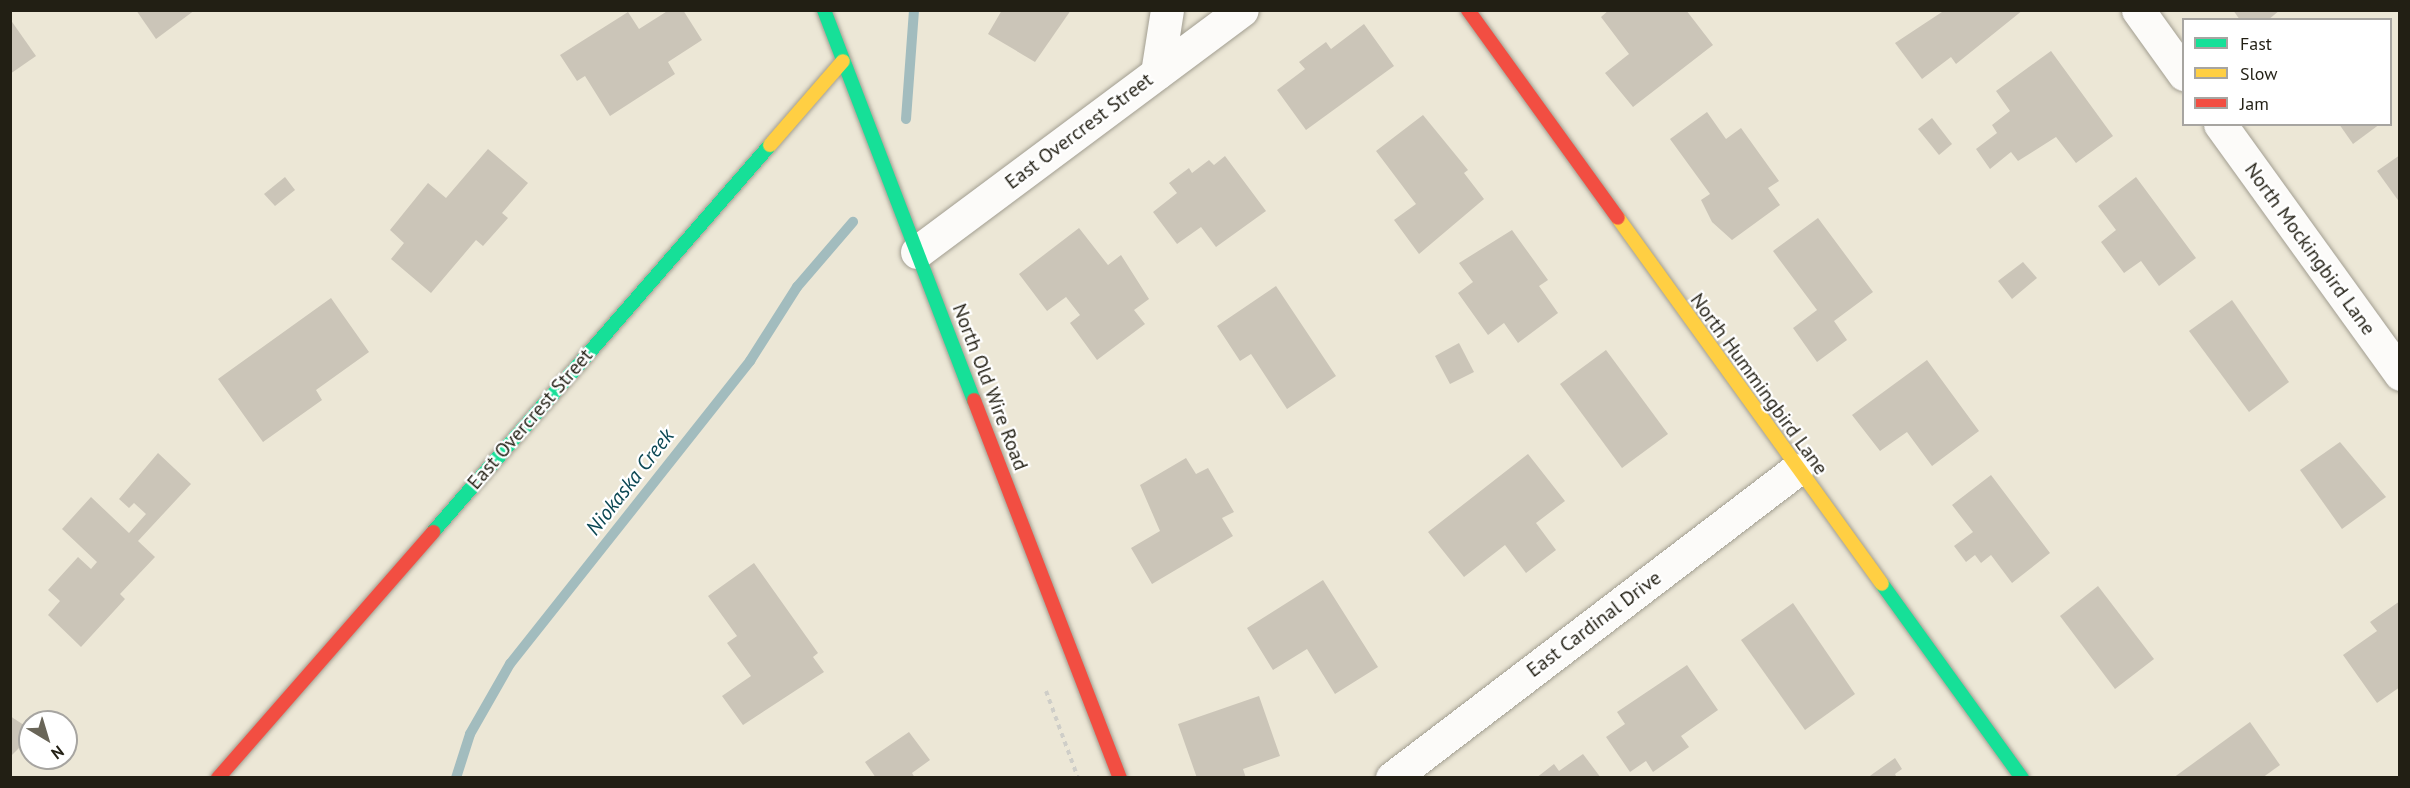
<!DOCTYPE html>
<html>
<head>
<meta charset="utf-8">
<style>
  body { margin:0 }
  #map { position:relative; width:2410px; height:788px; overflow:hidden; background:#ece7d6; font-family:"PT Sans",sans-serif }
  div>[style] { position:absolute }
  .stream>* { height:10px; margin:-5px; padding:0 5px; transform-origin:5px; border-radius:5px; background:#a2bcbe }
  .building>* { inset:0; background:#cbc5b8 }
  .path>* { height:4px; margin-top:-2px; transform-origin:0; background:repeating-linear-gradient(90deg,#cfcec8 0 4.5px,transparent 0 9px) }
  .roads { filter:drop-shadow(0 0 2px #a29e91) drop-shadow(0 0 2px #a29e91) }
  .street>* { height:33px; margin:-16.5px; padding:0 16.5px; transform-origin:16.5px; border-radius:16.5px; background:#fcfbf9 }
  .fast>* { height:14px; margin:-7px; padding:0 7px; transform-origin:7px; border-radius:7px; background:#16e098 }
  .slow>* { height:14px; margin:-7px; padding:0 7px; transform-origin:7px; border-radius:7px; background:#ffcf43 }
  .jam>* { height:14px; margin:-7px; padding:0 7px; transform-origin:7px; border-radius:7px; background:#f24e42 }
  span { translate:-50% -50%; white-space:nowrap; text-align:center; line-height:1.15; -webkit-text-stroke:4.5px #fff; paint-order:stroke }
  .street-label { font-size:20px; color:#221f14 }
  .water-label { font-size:21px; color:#0c4854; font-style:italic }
  .frame { position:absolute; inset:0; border:12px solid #221f14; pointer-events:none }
  .legend { position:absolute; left:2182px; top:18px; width:210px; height:108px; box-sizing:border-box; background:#fff; border:2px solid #a7a5a1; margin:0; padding:8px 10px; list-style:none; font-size:18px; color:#221f14 }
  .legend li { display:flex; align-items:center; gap:12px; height:30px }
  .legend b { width:30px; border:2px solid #a7a5a1 }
  .north { position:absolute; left:18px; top:710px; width:60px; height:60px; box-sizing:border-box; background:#fff; border:2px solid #a7a5a1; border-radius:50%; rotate:142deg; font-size:16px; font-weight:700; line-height:24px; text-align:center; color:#221f14 }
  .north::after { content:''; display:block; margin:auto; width:21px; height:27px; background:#696558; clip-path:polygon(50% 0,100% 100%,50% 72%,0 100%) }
</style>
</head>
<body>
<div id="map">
  <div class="stream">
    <i style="left:906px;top:119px;width:109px;rotate:-85.8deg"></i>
    <i style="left:456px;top:778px;width:46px;rotate:-72.3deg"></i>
    <i style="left:470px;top:734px;width:81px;rotate:-60.3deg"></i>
    <i style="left:510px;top:664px;width:387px;rotate:-51.6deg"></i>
    <i style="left:750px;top:361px;width:88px;rotate:-57.6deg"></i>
    <i style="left:797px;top:287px;width:86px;rotate:-49.3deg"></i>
  </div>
  <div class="building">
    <i style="clip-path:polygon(136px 10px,195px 10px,156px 39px)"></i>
    <i style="clip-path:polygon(669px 10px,683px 10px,702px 40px,668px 62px,675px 74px,610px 116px,585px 76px,577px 81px,560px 55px,628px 12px,639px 29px)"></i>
    <i style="clip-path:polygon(1002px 10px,1071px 10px,1035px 62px,988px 34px)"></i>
    <i style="clip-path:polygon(1609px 10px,1686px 10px,1713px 45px,1633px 107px,1605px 73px,1629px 54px,1601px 17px)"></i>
    <i style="clip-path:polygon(1945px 10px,2023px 10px,1956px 64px,1951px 57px,1922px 79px,1895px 43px)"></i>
    <i style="clip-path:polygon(2233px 10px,2280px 10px,2268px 20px,2240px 20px)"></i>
    <i style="clip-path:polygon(10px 19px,36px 56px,10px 74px)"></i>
    <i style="clip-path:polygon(1364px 24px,1394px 66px,1306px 130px,1277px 90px,1305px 69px,1299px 62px,1326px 42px,1331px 49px)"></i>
    <i style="clip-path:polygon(2051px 51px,2113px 136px,2076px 163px,2056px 137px,2018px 161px,2011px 152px,1990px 169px,1976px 149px,1997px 133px,1992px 125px,2010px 111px,1996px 91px)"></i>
    <i style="clip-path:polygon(1707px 112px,1726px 139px,1741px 128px,1779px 181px,1768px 188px,1780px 205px,1732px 240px,1712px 222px,1701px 200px,1710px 194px,1670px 139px)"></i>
    <i style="clip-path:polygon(1423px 115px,1468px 170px,1464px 173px,1484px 199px,1419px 254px,1394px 220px,1416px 204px,1376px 151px)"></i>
    <i style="clip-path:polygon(1932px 118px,1952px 144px,1939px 155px,1918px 129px)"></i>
    <i style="clip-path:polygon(2339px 124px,2380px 124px,2353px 144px)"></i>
    <i style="clip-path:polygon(488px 149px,528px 183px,502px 213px,508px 218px,483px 246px,476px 240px,431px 293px,391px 259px,404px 243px,390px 230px,428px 183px,446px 198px)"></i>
    <i style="clip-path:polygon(2400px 155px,2400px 203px,2377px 171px)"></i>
    <i style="clip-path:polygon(1225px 156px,1266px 211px,1216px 247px,1201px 227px,1177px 244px,1153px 212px,1177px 193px,1169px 183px,1189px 168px,1192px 173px,1209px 160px,1214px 165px)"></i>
    <i style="clip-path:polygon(285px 177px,295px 190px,275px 206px,264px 194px)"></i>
    <i style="clip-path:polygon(2136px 177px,2196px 258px,2159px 286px,2141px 261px,2124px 273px,2101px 242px,2116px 230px,2098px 206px)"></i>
    <i style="clip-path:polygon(1818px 218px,1873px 292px,1834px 321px,1847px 340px,1817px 362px,1793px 328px,1817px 310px,1773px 251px)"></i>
    <i style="clip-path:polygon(1079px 228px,1108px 265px,1121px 255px,1149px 299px,1134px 310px,1145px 324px,1097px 360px,1070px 323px,1080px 315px,1066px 297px,1047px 311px,1019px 274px)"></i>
    <i style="clip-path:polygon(1512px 230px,1548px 280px,1539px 286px,1558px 313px,1518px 343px,1504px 323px,1488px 335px,1458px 293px,1473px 282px,1459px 263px)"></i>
    <i style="clip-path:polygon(2023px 262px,2037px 278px,2012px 299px,1998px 281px)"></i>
    <i style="clip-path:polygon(1276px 286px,1336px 376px,1287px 409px,1251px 354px,1240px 361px,1217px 326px)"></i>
    <i style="clip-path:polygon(331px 298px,369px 352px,316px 390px,322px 400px,263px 442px,218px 379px)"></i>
    <i style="clip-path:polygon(2232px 300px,2289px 382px,2249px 412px,2189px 331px)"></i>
    <i style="clip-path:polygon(1459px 343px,1474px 372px,1450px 384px,1435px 356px)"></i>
    <i style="clip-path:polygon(1606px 350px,1668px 434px,1622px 468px,1560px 384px)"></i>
    <i style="clip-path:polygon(1927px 360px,1979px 431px,1932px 466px,1907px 432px,1880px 451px,1852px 415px)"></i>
    <i style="clip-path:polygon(2340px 442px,2386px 497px,2342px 529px,2300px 470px)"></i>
    <i style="clip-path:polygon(158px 453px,191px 484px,138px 541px,155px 557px,120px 594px,125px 599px,81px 647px,48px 615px,60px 601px,48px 590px,78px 557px,91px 569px,97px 562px,62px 529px,91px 497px,129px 533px,146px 514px,134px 503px,129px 508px,119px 499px)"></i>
    <i style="clip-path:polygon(1528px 454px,1565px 501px,1536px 523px,1556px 550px,1526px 573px,1505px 545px,1464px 577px,1428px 532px)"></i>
    <i style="clip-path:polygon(1186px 458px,1196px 474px,1208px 468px,1234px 512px,1222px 518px,1233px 536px,1152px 584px,1131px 548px,1160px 531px,1140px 485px)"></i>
    <i style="clip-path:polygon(1991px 475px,2050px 553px,2012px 583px,1991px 555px,1981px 563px,1975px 555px,1966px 562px,1954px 546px,1973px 532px,1952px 505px)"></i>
    <i style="clip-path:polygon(754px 563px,818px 653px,813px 657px,824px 672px,743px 725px,722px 696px,751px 676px,727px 643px,737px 636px,708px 596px)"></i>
    <i style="clip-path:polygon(1323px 580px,1378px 667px,1335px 694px,1307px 649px,1273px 670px,1247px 628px)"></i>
    <i style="clip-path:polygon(2098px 586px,2154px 659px,2115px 689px,2060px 616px)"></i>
    <i style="clip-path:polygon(2400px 601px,2400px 687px,2377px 703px,2343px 655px,2377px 631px,2370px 622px)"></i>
    <i style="clip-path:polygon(1793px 603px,1855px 694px,1805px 730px,1741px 640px)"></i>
    <i style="clip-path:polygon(1687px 665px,1718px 710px,1681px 736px,1689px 747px,1653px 772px,1646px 761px,1630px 772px,1606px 737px,1625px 724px,1617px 712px)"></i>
    <i style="clip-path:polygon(1259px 696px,1280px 756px,1243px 769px,1246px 778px,1197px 778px,1178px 724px)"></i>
    <i style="clip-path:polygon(10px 716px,30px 729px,30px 737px,10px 757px)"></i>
    <i style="clip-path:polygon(2250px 722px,2280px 765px,2262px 778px,2173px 778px)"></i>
    <i style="clip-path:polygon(909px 732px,930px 760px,912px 773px,915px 778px,876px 778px,865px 762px)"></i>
    <i style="clip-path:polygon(1583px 754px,1601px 778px,1536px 778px,1554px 764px,1559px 771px)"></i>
    <i style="clip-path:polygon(1895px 758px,1902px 769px,1895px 774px,1897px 778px,1867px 778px)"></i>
  </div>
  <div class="path">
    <i style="left:1046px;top:691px;width:93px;rotate:69.8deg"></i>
  </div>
  <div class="roads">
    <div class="street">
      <i style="left:2138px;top:10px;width:79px;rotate:54.3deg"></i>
      <i style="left:1157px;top:73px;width:64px;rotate:-81deg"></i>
      <i style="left:2220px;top:124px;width:308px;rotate:54.2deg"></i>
      <i style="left:917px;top:252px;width:405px;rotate:-36.7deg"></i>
      <i style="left:1392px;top:778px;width:508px;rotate:-37.32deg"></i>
    </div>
    <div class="fast">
      <i style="left:824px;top:10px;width:418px;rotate:69deg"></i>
      <i style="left:433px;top:532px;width:513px;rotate:-48.95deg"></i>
      <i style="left:1882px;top:584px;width:239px;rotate:54.2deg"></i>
    </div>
    <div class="slow">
      <i style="left:770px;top:145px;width:111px;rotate:-49deg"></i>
      <i style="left:1618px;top:218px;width:451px;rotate:54.2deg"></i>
    </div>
    <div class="jam">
      <i style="left:1468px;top:10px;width:256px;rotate:54.2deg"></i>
      <i style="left:974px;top:400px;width:405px;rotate:68.9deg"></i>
      <i style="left:218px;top:778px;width:327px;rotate:-48.8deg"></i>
    </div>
  </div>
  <div class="street-label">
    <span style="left:1079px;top:131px;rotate:-37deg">East Overcrest Street</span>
    <span style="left:2310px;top:249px;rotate:54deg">North Mockingbird Lane</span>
    <span style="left:1759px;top:384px;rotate:54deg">North Hummingbird Lane</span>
    <span style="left:990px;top:387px;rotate:69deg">North Old Wire Road</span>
    <span style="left:530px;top:419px;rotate:-49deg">East Overcrest Street</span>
    <span style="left:1594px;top:624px;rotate:-37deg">East Cardinal Drive</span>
  </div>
  <div class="water-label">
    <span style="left:630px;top:482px;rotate:-52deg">Niokaska Creek</span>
  </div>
  <div class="frame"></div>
  <ul class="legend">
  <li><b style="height:8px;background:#16e098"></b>Fast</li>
  <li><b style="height:8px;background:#ffcf43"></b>Slow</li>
  <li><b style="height:8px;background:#f24e42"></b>Jam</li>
  </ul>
  <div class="north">N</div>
</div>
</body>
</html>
